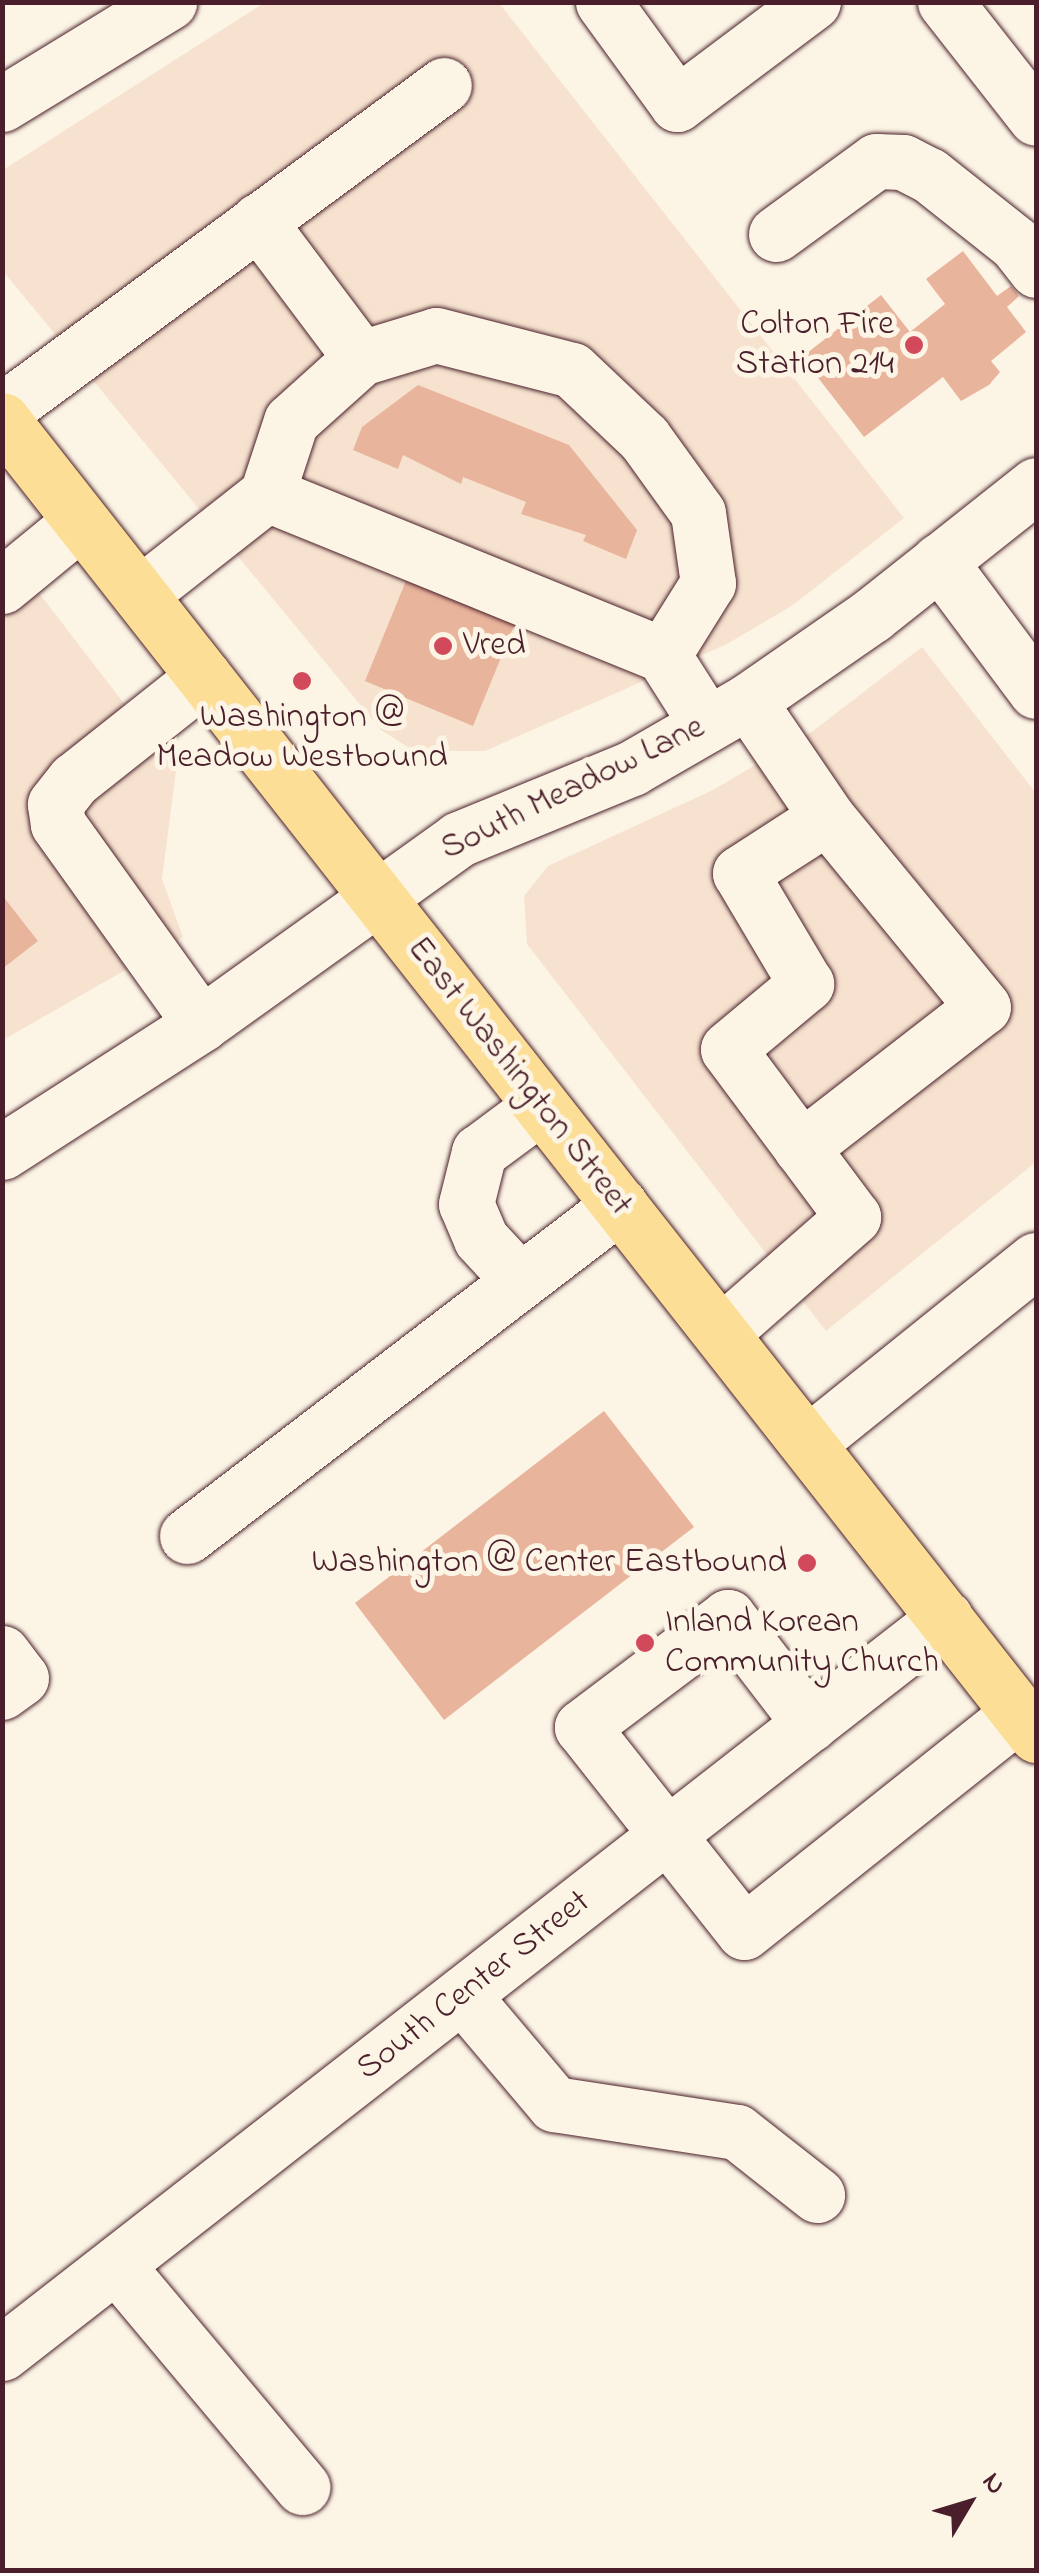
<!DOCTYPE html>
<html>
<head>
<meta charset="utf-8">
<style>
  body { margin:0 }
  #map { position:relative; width:1039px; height:2573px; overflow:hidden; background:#fcf5e5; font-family:"Indie Flower",sans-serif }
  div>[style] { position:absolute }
  .built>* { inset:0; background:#f6e2cf }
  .building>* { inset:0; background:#e9b49c }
  .roads { filter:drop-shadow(0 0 2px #4a1f2b) drop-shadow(0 0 2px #4a1f2b) }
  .minor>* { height:55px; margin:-27.5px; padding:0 27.5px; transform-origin:27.5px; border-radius:27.5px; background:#fcf5e5 }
  .major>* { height:55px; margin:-27.5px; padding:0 27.5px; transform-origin:27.5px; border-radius:27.5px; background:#fdde96 }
  .dots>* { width:28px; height:28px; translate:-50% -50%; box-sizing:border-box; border:5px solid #fcf5e5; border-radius:50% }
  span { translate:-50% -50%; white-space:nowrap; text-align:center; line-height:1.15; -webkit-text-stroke:10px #fcf5e5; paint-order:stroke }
  .poi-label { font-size:35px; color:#4a1f2b }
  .right { translate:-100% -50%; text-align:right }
  .left { translate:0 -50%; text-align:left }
  .street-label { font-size:35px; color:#4a1f2b }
  .frame { position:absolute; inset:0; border:5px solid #4a1f2b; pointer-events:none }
  .north { position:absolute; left:919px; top:2453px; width:100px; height:100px; -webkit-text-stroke:8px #fcf5e5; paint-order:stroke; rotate:52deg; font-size:28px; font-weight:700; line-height:40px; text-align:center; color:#4a1f2b }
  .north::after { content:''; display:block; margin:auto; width:35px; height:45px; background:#4a1f2b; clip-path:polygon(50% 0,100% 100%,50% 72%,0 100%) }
</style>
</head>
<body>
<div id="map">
  <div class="built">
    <i style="clip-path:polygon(264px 3px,499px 3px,904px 518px,793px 605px,727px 644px,485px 751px,414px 751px,381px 730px,3px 271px,3px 170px)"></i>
    <i style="clip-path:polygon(2px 545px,176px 771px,162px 879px,183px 937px,3px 1040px)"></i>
    <i style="clip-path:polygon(922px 647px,1036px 793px,1036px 1162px,826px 1331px,527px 944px,524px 896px,548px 866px,713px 790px,813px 731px)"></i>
  </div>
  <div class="building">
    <i style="clip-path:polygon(963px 251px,997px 296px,1011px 286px,1019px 296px,1007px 307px,1026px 332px,991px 361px,1000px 372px,989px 385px,961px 401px,943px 377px,864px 437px,802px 357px,881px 295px,910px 332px,945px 304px,926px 279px)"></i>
    <i style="clip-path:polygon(418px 385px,569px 445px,637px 530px,626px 559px,583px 541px,586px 535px,521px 514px,526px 502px,463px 477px,461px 484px,403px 455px,398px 469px,353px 450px,362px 427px)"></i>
    <i style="clip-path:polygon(412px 566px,520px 611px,473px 726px,365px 681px)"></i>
    <i style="clip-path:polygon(2px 895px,38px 941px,2px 969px)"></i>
    <i style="clip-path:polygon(604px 1411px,694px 1527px,444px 1720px,355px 1603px)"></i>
  </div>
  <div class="roads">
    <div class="minor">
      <i style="left:603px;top:2px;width:126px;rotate:54deg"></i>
      <i style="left:677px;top:104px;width:170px;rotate:-36.9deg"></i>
      <i style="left:945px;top:2px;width:147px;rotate:51.9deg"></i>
      <i style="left:2px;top:104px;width:196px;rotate:-31.4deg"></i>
      <i style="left:258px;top:221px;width:171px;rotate:53.1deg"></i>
      <i style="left:361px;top:358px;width:94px;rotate:138deg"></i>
      <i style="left:291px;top:421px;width:77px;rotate:108.2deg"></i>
      <i style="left:776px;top:234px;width:124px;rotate:-36.1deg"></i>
      <i style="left:876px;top:161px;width:27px;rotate:2deg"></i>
      <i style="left:903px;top:162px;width:29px;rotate:27deg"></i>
      <i style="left:929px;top:175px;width:111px;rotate:38.4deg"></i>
      <i style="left:1016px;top:244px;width:33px;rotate:52deg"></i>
      <i style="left:361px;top:358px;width:78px;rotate:-17deg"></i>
      <i style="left:436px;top:335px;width:140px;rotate:14.4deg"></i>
      <i style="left:572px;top:370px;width:99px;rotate:43.4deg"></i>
      <i style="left:644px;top:438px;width:92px;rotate:54.2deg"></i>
      <i style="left:698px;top:513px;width:71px;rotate:81.9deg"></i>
      <i style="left:708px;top:583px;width:85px;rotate:122deg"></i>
      <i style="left:2px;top:411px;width:549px;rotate:-36.41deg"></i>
      <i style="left:939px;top:561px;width:162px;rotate:53.3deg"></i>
      <i style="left:2px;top:586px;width:102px;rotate:-39.4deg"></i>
      <i style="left:140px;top:594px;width:162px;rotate:-38.2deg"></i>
      <i style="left:267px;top:494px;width:427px;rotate:22.1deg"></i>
      <i style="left:663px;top:655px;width:82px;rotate:57.5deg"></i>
      <i style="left:201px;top:1024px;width:246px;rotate:-125.6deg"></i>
      <i style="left:58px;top:824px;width:20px;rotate:-99deg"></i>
      <i style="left:55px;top:804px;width:31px;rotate:-52deg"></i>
      <i style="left:74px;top:780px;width:166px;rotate:-38.4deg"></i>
      <i style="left:801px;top:1148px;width:230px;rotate:-37.8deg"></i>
      <i style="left:983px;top:1007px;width:246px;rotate:-129.4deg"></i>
      <i style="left:2px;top:1152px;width:237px;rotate:-32.7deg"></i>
      <i style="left:201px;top:1024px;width:317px;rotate:-35.6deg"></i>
      <i style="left:459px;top:839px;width:187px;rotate:-22.3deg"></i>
      <i style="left:632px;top:768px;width:134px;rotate:-30deg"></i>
      <i style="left:748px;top:701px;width:151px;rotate:-34.7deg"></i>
      <i style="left:872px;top:615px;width:209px;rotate:-38.4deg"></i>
      <i style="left:519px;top:1280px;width:56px;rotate:-132.8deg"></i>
      <i style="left:481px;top:1239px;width:38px;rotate:-113deg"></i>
      <i style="left:466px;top:1204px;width:54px;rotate:-76deg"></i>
      <i style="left:479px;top:1152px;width:77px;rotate:-36.6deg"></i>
      <i style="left:721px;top:1333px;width:176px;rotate:-41.3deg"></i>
      <i style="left:853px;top:1217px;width:209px;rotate:-126.7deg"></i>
      <i style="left:728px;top:1049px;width:102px;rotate:-39.8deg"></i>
      <i style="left:806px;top:984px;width:129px;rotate:-120.7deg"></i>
      <i style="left:740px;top:873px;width:103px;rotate:-32.8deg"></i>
      <i style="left:827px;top:817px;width:140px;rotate:-124.3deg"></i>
      <i style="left:808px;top:1443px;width:292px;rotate:-38.8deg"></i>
      <i style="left:187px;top:1536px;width:545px;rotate:-37.4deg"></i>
      <i style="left:2px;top:1653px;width:31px;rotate:53deg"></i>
      <i style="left:21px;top:1678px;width:24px;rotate:144deg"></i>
      <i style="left:810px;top:1724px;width:135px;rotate:-127.5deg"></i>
      <i style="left:728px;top:1617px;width:183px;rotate:143deg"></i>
      <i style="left:582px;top:1727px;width:261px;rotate:51.7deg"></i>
      <i style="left:744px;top:1932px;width:352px;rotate:-38.5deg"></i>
      <i style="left:462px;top:1995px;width:143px;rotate:49.8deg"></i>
      <i style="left:554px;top:2104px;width:185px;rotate:8.7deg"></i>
      <i style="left:737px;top:2132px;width:102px;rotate:38.2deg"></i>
      <i style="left:116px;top:2265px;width:290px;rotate:50deg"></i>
      <i style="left:2px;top:2353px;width:1196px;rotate:-37.93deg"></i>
    </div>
    <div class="major">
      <i style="left:2px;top:420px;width:1673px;rotate:51.82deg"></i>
    </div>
  </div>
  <div class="dots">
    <i style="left:914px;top:345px;background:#d1495b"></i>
    <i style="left:443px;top:646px;background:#d1495b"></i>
    <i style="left:302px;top:681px;background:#d1495b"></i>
    <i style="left:807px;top:1563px;background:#d1495b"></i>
    <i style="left:645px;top:1643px;background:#d1495b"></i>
  </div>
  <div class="poi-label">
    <span class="right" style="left:894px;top:345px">Colton Fire<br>Station 214</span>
    <span class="left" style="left:463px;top:646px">Vred</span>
    <span style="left:302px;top:738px">Washington @<br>Meadow Westbound</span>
    <span class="right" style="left:787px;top:1563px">Washington @ Center Eastbound</span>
    <span class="left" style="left:665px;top:1643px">Inland Korean<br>Community Church</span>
  </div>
  <div class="street-label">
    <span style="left:573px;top:789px;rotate:-26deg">South Meadow Lane</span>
    <span style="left:519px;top:1077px;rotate:52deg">East Washington Street</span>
    <span style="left:474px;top:1986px;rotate:-38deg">South Center Street</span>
  </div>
  <div class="frame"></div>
  <div class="north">N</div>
</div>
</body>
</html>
